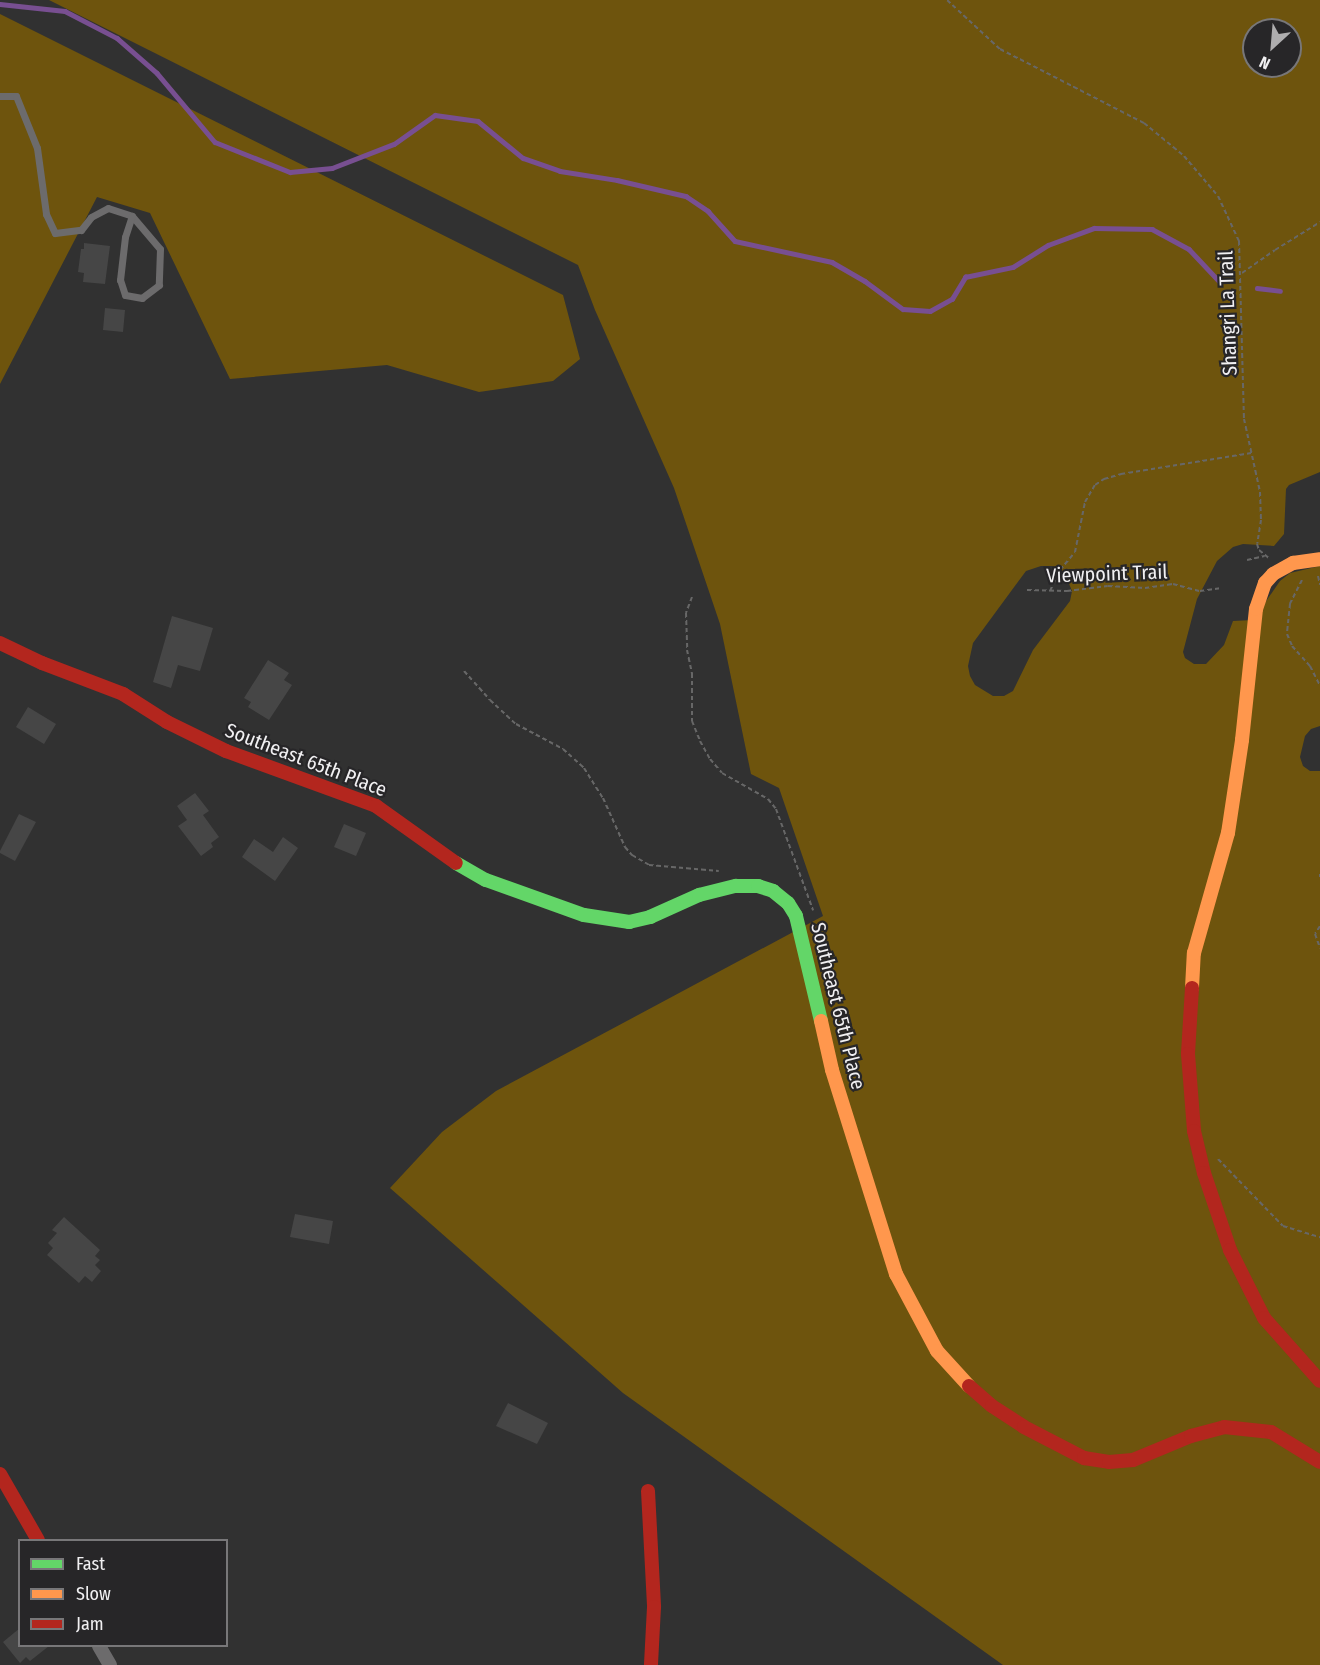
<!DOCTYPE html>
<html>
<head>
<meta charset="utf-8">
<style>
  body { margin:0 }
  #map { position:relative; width:1320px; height:1665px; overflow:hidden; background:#313131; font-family:"Fira Sans Condensed",sans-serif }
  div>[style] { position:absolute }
  .forest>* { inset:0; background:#6e540d }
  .stream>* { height:4.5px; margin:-2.25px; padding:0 2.25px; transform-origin:2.25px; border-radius:2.25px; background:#784f91 }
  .building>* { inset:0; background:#464646 }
  .path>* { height:2px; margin-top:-1px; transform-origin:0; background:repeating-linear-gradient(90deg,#676767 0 4.5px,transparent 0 7.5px) }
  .lane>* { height:7px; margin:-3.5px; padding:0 3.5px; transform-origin:3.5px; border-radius:3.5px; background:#6c6b6c }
  .street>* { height:14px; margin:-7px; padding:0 7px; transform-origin:7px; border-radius:7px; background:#6c6b6c }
  .fast>* { height:14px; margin:-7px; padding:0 7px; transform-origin:7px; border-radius:7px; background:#63d668 }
  .slow>* { height:14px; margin:-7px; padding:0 7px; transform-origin:7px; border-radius:7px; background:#ff974d }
  .jam>* { height:14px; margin:-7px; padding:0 7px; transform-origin:7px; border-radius:7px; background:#b3261e }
  span { translate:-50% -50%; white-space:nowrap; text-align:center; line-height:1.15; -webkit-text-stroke:4.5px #272628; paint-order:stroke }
  .street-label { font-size:20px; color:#f1f0f2 }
  .legend { position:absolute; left:18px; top:1539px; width:210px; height:108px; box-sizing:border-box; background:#272628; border:2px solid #787779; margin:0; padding:8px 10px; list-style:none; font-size:18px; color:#f1f0f2 }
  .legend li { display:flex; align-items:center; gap:12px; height:30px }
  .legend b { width:30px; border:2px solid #787779 }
  .north { position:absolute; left:1242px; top:18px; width:60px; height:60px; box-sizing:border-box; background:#272628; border:2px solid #787779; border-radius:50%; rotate:206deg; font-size:16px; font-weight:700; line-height:24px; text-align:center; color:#f1f0f2 }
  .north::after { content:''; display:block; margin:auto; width:21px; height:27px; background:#aeadae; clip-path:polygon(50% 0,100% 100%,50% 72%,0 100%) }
</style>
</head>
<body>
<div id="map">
  <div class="forest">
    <i style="clip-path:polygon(evenodd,49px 0,1320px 0,1320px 472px,1289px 485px,1286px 489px,1284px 534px,1274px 546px,1243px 544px,1233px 547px,1217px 561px,1197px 599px,1183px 652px,1185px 658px,1194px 664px,1206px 664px,1224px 645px,1233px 621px,1253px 620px,1280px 581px,1290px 573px,1320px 566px,1320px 726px,1311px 729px,1305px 736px,1300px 757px,1303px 766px,1310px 771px,1320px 771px,1320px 1665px,1003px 1665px,623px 1393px,390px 1188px,442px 1132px,496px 1091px,823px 916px,779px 788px,751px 774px,720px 624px,674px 488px,595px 310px,578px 265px,49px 0,1254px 30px,1290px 30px,1290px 66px,1254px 66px,1254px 30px,49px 0,1041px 566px,1052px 566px,1065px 574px,1072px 591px,1070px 601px,1033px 650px,1013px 691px,1004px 696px,993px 696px,975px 685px,970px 676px,968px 666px,973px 643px,1026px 571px,1041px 566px)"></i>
    <i style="clip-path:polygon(0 14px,563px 295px,580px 359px,553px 381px,479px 392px,387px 365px,230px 379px,150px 213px,97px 197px,0 384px)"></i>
  </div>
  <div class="stream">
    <i style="left:0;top:4px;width:65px;rotate:6.1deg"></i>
    <i style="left:65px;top:11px;width:59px;rotate:27.4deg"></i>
    <i style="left:117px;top:38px;width:53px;rotate:41.2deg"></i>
    <i style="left:157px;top:73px;width:90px;rotate:50deg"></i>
    <i style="left:215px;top:142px;width:81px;rotate:21.8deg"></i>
    <i style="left:290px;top:172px;width:42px;rotate:-5.4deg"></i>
    <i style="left:332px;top:168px;width:66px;rotate:-21.2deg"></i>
    <i style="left:394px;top:144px;width:50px;rotate:-35.3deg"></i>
    <i style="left:435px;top:115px;width:43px;rotate:7.9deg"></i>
    <i style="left:478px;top:121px;width:58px;rotate:39.4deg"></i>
    <i style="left:523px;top:158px;width:39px;rotate:19deg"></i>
    <i style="left:560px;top:171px;width:58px;rotate:9deg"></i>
    <i style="left:617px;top:180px;width:71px;rotate:13.1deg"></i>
    <i style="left:686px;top:196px;width:27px;rotate:34deg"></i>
    <i style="left:708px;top:211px;width:40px;rotate:48deg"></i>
    <i style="left:735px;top:241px;width:99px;rotate:12.2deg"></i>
    <i style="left:832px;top:262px;width:38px;rotate:30deg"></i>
    <i style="left:865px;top:281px;width:47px;rotate:36.4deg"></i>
    <i style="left:903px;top:309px;width:27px;rotate:4deg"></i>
    <i style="left:930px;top:311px;width:25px;rotate:-29deg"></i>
    <i style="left:952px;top:299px;width:26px;rotate:-59deg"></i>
    <i style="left:965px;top:277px;width:49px;rotate:-11.8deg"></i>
    <i style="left:1013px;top:267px;width:41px;rotate:-32.2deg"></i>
    <i style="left:1048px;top:245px;width:49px;rotate:-20.3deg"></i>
    <i style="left:1094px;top:228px;width:58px;rotate:1deg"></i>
    <i style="left:1152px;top:229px;width:42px;rotate:28.4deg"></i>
    <i style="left:1189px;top:249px;width:44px;rotate:46.8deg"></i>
    <i style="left:1257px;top:288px;width:23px;rotate:7deg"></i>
  </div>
  <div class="building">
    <i style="clip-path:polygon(84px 243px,110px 246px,105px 284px,83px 282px,84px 273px,78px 272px,81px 249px,84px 249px)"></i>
    <i style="clip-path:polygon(105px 308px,125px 310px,123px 332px,103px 330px)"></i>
    <i style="clip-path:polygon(172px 616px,213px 628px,200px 671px,178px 665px,171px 688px,153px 682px)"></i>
    <i style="clip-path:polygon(268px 660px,289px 673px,284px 680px,292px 685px,269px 720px,248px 707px,251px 702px,244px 698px)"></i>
    <i style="clip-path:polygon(28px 707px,56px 724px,44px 744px,16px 727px)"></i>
    <i style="clip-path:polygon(195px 793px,209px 811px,203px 815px,219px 837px,211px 843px,213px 847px,201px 856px,178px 826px,187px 820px,177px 806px)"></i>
    <i style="clip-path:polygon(19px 814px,36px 822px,15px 861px,0 853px,0 851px)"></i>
    <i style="clip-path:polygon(344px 824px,366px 833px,356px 856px,334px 847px)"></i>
    <i style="clip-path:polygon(283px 837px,298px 848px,275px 881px,242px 857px,254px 839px,273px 852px)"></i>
    <i style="clip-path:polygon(295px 1214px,333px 1221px,329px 1244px,290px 1237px)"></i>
    <i style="clip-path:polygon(64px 1217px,100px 1250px,95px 1256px,100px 1260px,95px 1265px,101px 1271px,92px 1282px,85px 1276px,79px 1283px,47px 1255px,53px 1248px,48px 1243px,57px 1233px,52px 1230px)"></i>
    <i style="clip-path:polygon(508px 1403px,548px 1423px,537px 1444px,496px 1426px)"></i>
    <i style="clip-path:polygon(20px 1628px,20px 1646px,49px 1646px,30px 1661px,26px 1657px,20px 1663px,3px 1642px)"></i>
  </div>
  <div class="path">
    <i style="left:947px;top:0;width:72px;rotate:42.8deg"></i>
    <i style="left:1000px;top:49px;width:162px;rotate:27.2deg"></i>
    <i style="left:1144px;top:123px;width:52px;rotate:39.5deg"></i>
    <i style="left:1184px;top:156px;width:52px;rotate:49.6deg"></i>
    <i style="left:1218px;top:196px;width:50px;rotate:65deg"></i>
    <i style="left:1239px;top:241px;width:178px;rotate:88.4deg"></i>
    <i style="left:1244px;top:419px;width:75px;rotate:77.6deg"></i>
    <i style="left:1260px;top:492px;width:28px;rotate:88deg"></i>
    <i style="left:1261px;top:520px;width:24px;rotate:99deg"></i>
    <i style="left:1257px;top:544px;width:6px;rotate:72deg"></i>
    <i style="left:1259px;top:550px;width:13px;rotate:39deg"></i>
    <i style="left:1242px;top:273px;width:40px;rotate:-34.9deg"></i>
    <i style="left:1275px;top:250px;width:53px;rotate:-31.9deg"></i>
    <i style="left:1247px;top:560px;width:18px;rotate:-13deg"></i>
    <i style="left:1318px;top:576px;width:9px;rotate:77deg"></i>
    <i style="left:1302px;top:580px;width:27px;rotate:117deg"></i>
    <i style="left:1290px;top:604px;width:30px;rotate:96deg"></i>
    <i style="left:1287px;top:634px;width:13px;rotate:67deg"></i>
    <i style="left:1292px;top:646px;width:27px;rotate:48deg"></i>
    <i style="left:1310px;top:666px;width:22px;rotate:63deg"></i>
    <i style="left:1027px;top:590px;width:40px;rotate:1.4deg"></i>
    <i style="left:1067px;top:591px;width:41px;rotate:-7deg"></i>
    <i style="left:1108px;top:586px;width:37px;rotate:3deg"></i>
    <i style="left:1145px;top:588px;width:28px;rotate:-8deg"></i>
    <i style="left:1173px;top:584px;width:28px;rotate:15deg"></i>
    <i style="left:1200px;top:591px;width:22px;rotate:-8deg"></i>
    <i style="left:1050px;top:591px;width:23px;rotate:-65deg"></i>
    <i style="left:1060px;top:570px;width:23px;rotate:-50deg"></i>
    <i style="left:1075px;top:552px;width:51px;rotate:-78.7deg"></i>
    <i style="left:1085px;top:502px;width:20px;rotate:-60deg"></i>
    <i style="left:1095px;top:485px;width:11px;rotate:-34deg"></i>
    <i style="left:1104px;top:479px;width:18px;rotate:-16deg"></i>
    <i style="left:1121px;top:474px;width:132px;rotate:-9.2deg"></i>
    <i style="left:692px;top:597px;width:17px;rotate:111deg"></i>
    <i style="left:686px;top:613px;width:37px;rotate:88deg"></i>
    <i style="left:687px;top:650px;width:24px;rotate:78deg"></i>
    <i style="left:692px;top:673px;width:48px;rotate:90deg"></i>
    <i style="left:692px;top:721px;width:22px;rotate:68deg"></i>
    <i style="left:700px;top:741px;width:21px;rotate:61deg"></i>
    <i style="left:710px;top:759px;width:18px;rotate:49deg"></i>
    <i style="left:722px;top:773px;width:53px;rotate:29.5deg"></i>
    <i style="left:768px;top:799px;width:13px;rotate:51deg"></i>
    <i style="left:776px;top:809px;width:108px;rotate:69.9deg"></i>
    <i style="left:464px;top:671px;width:39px;rotate:48deg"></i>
    <i style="left:490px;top:700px;width:35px;rotate:43deg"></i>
    <i style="left:516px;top:724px;width:53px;rotate:28deg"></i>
    <i style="left:563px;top:749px;width:28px;rotate:42deg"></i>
    <i style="left:584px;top:768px;width:36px;rotate:58deg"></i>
    <i style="left:603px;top:798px;width:54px;rotate:65.8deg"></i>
    <i style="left:625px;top:847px;width:11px;rotate:49deg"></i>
    <i style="left:632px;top:855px;width:20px;rotate:30deg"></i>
    <i style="left:649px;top:865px;width:70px;rotate:4.9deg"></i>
    <i style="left:1320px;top:874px;width:3px;rotate:90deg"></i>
    <i style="left:1320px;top:926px;width:9px;rotate:122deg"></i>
    <i style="left:1315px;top:934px;width:15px;rotate:70deg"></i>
    <i style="left:1218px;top:1159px;width:93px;rotate:45.9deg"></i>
    <i style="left:1283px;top:1226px;width:39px;rotate:17deg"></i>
  </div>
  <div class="lane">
    <i style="left:0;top:96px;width:16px"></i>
    <i style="left:16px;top:96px;width:56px;rotate:68deg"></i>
    <i style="left:37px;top:148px;width:67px;rotate:82.2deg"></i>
    <i style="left:46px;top:214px;width:21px;rotate:65deg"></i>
    <i style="left:55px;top:233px;width:26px;rotate:-7deg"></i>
    <i style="left:81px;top:230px;width:16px;rotate:-52deg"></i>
    <i style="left:91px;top:217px;width:19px;rotate:-28deg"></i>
    <i style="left:108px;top:208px;width:25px;rotate:18deg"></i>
    <i style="left:132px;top:216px;width:43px;rotate:49.7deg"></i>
    <i style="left:160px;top:249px;width:36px;rotate:92deg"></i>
    <i style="left:159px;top:285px;width:21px;rotate:143deg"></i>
    <i style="left:142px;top:298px;width:17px;rotate:-170deg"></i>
    <i style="left:125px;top:295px;width:16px;rotate:-108deg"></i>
    <i style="left:120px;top:280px;width:43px;rotate:-83.4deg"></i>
    <i style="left:125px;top:237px;width:22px;rotate:-72deg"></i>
  </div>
  <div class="street">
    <i style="left:99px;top:1646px;width:22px;rotate:60deg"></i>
  </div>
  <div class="fast">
    <i style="left:456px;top:863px;width:34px;rotate:30deg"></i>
    <i style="left:486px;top:880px;width:104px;rotate:19.7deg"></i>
    <i style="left:584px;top:915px;width:46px;rotate:8.8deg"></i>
    <i style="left:629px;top:922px;width:22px;rotate:-13deg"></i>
    <i style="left:650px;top:917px;width:54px;rotate:-24.2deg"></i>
    <i style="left:699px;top:895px;width:38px;rotate:-14deg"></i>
    <i style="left:736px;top:886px;width:22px"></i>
    <i style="left:758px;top:886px;width:16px;rotate:18deg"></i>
    <i style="left:773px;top:891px;width:19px;rotate:39deg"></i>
    <i style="left:788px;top:903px;width:15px;rotate:58deg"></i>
    <i style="left:796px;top:916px;width:108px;rotate:76.6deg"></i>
  </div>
  <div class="slow">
    <i style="left:1192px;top:988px;width:35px;rotate:-87deg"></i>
    <i style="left:1194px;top:953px;width:125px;rotate:-74.2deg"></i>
    <i style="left:1228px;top:833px;width:94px;rotate:-81.4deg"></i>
    <i style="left:1242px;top:740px;width:132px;rotate:-83.9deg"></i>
    <i style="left:1256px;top:609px;width:28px;rotate:-71deg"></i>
    <i style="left:1265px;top:583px;width:12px;rotate:-48deg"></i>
    <i style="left:1273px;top:574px;width:23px;rotate:-29deg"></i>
    <i style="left:1293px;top:563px;width:27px;rotate:-8deg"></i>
    <i style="left:821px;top:1021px;width:50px;rotate:77.3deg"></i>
    <i style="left:832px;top:1070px;width:214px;rotate:72.6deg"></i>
    <i style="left:896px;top:1274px;width:87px;rotate:62deg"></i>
    <i style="left:937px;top:1351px;width:47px;rotate:47.6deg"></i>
  </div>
  <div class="jam">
    <i style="left:0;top:643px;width:47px;rotate:25.5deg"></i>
    <i style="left:42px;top:663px;width:87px;rotate:20.9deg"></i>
    <i style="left:123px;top:694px;width:52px;rotate:32.5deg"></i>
    <i style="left:167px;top:722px;width:66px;rotate:26.2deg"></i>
    <i style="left:226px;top:751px;width:160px;rotate:20.1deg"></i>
    <i style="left:376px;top:806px;width:98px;rotate:35.5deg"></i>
    <i style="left:1192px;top:988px;width:66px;rotate:93.5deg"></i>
    <i style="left:1188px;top:1054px;width:77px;rotate:85.5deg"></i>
    <i style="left:1194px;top:1131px;width:43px;rotate:76.6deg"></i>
    <i style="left:1204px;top:1173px;width:81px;rotate:71.3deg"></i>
    <i style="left:1230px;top:1250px;width:76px;rotate:63.4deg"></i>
    <i style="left:1264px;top:1318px;width:84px;rotate:48.4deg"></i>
    <i style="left:969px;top:1386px;width:30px;rotate:41deg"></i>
    <i style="left:992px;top:1406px;width:38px;rotate:33deg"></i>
    <i style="left:1024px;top:1427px;width:68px;rotate:27.3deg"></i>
    <i style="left:1084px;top:1458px;width:25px;rotate:9deg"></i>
    <i style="left:1109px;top:1462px;width:24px;rotate:-5deg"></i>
    <i style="left:1133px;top:1460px;width:63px;rotate:-22.5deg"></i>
    <i style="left:1191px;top:1436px;width:34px;rotate:-15deg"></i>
    <i style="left:1224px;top:1427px;width:47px;rotate:6.1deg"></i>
    <i style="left:1271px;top:1432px;width:57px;rotate:31.5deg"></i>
    <i style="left:0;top:1474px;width:76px;rotate:60.1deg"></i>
    <i style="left:648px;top:1491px;width:116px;rotate:87deg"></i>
    <i style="left:654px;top:1607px;width:58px;rotate:93deg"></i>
  </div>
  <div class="street-label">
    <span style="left:1228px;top:313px;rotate:-92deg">Shangri La Trail</span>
    <span style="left:1107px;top:574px;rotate:-2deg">Viewpoint Trail</span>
    <span style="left:306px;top:760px;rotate:21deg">Southeast 65th Place</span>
    <span style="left:838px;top:1006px;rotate:76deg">Southeast 65th Place</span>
  </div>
  <ul class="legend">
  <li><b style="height:8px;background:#63d668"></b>Fast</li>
  <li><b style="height:8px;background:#ff974d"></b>Slow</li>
  <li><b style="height:8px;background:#b3261e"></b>Jam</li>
  </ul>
  <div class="north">N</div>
</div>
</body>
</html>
